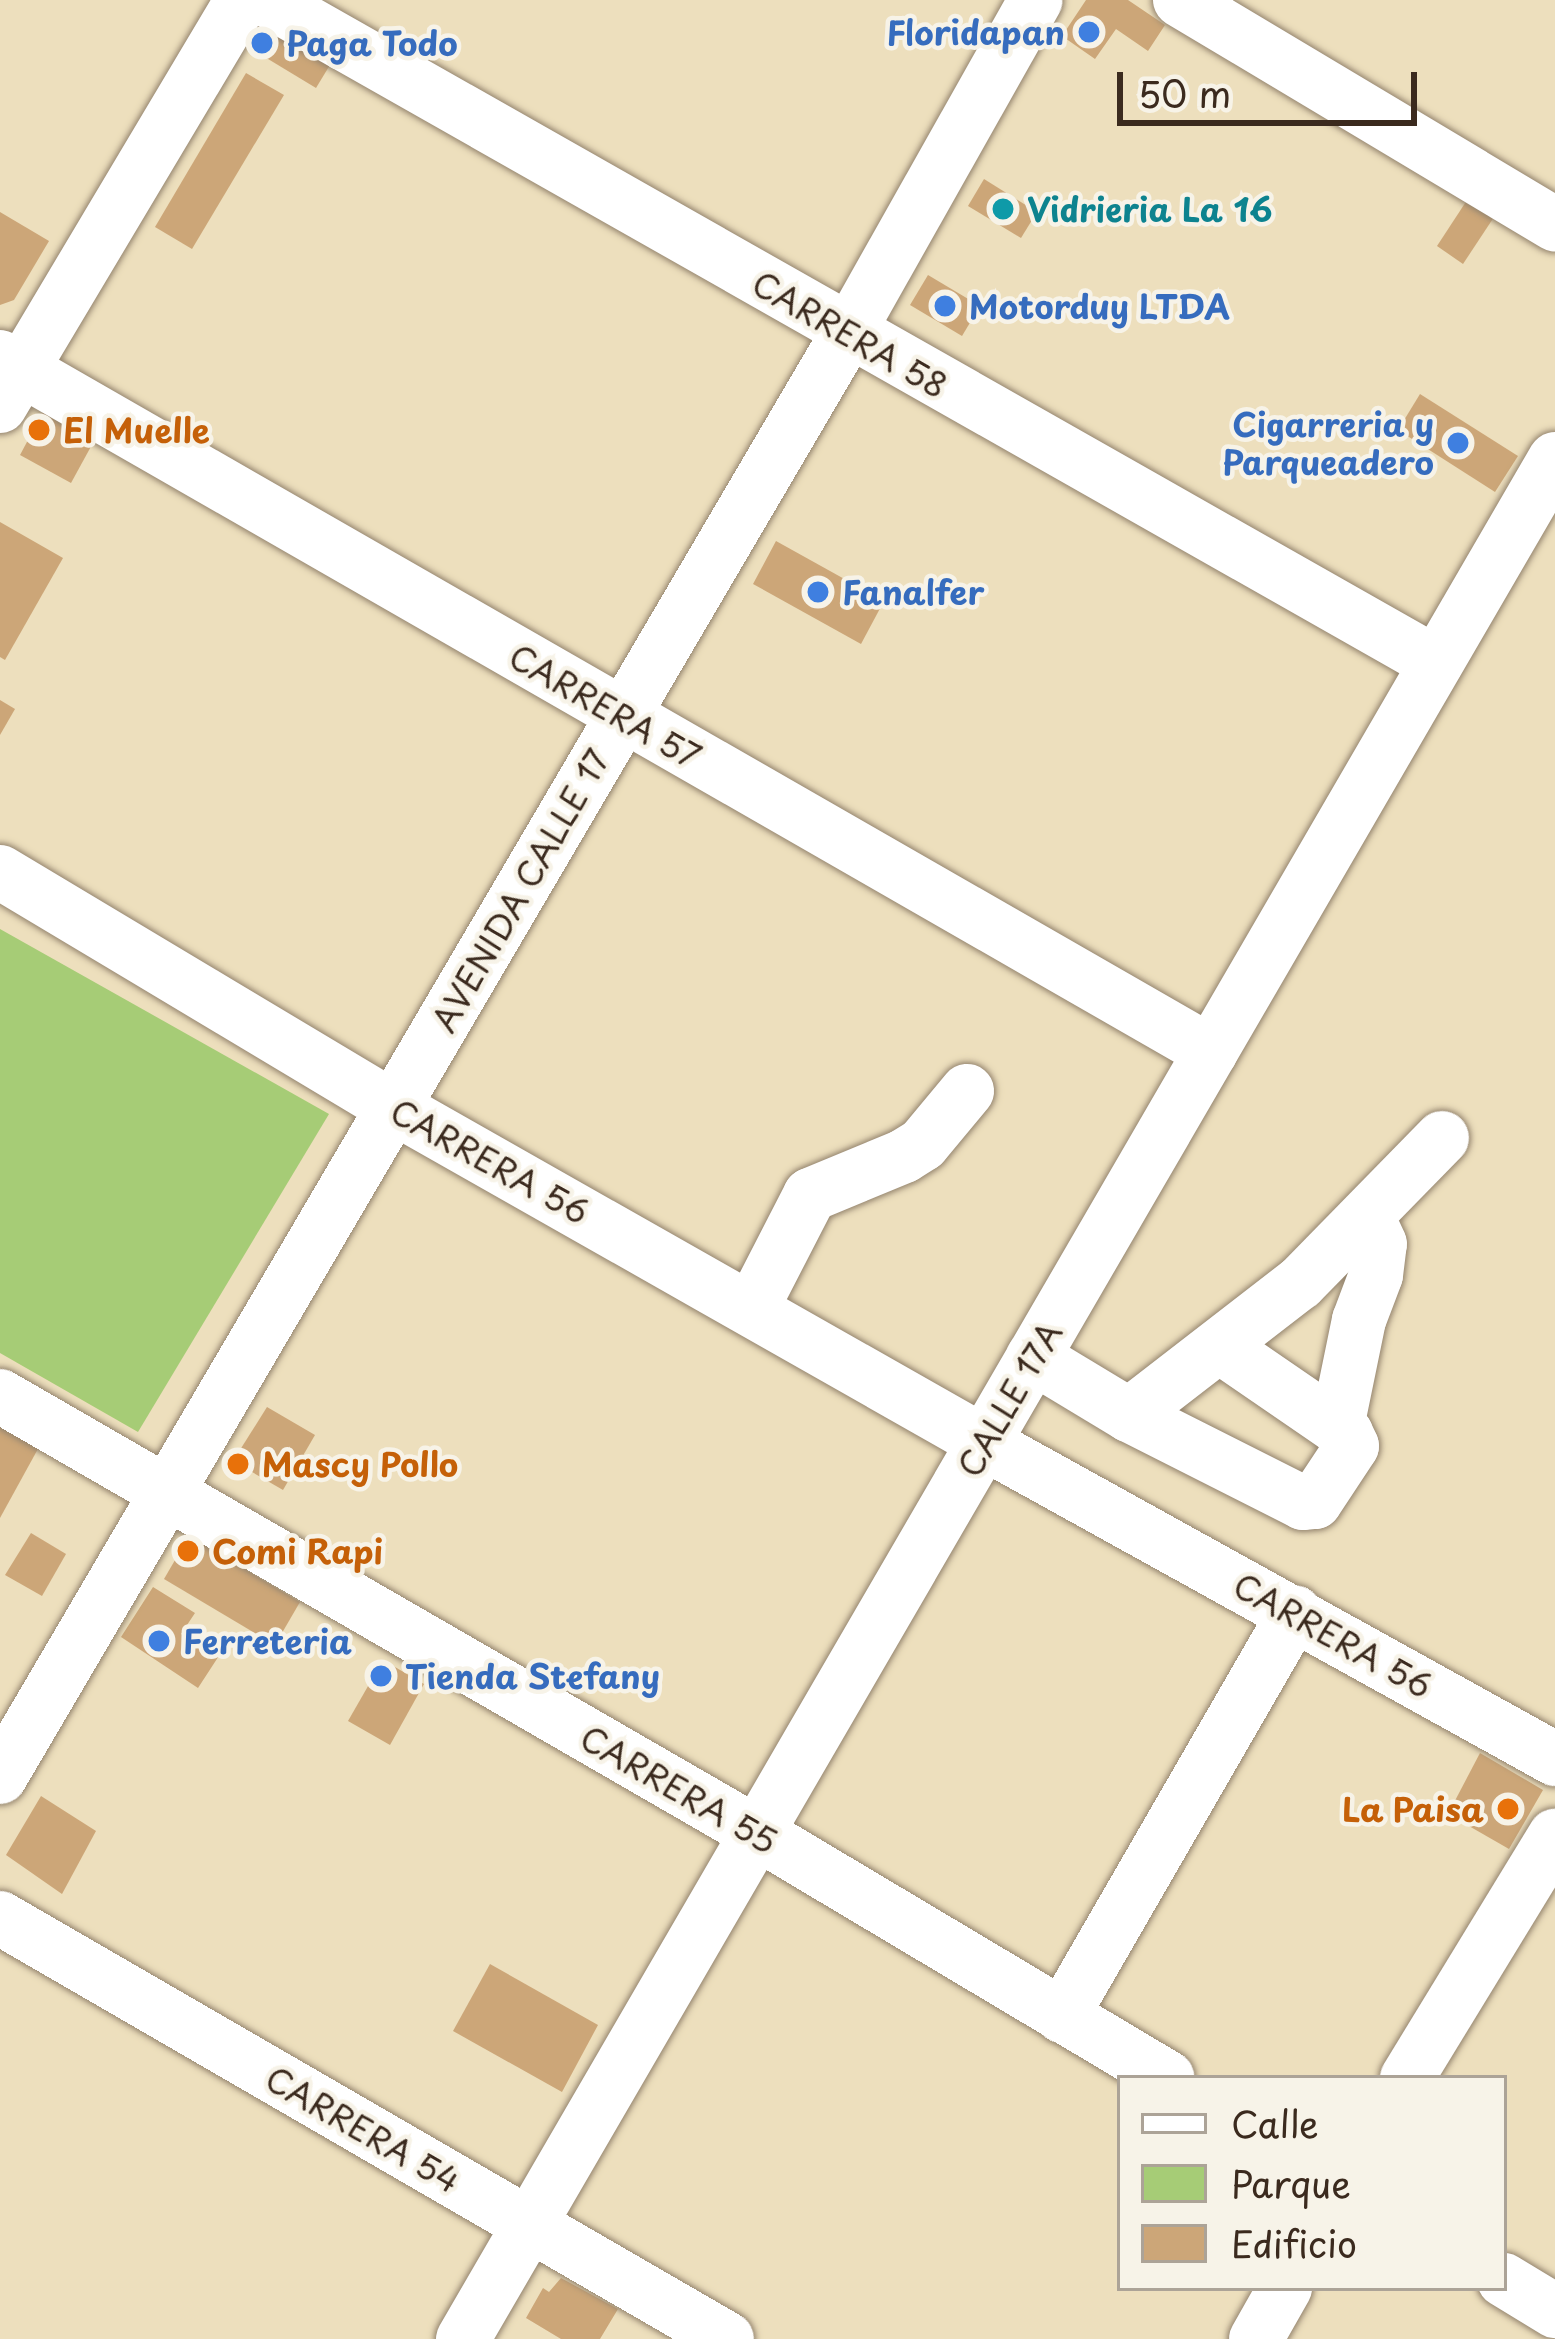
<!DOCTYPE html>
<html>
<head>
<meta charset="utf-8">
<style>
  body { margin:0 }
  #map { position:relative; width:1555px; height:2339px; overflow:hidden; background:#eddfbd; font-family:"Playpen Sans",sans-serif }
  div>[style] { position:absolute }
  .green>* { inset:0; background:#a6cc76 }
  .building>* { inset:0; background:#cca678 }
  .roads { filter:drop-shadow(0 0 3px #94846e) drop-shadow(0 0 3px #94846e) }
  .minor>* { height:54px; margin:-27px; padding:0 27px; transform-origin:27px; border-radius:27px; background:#fff }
  .dots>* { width:33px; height:33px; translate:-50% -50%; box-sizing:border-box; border:6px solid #f7f3e8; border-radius:50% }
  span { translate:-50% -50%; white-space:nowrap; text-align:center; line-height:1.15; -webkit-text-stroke:9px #f7f3e8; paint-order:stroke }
  .shop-label { font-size:33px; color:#366cbe; font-weight:700 }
  .right { translate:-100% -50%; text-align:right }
  .left { translate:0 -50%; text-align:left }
  .culture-label { font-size:33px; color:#0d838f; font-weight:700 }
  .street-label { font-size:33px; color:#3b2a1e }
  .food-label { font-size:33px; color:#c56008; font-weight:700 }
  .legend { position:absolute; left:1117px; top:2075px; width:390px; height:216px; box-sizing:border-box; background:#f7f3e8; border:3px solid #aca397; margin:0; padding:15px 21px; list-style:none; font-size:36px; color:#3b2a1e }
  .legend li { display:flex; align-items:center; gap:24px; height:60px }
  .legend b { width:60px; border:3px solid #aca397 }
  .scale { position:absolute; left:1117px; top:72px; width:300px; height:54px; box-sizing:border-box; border:6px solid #3b2a1e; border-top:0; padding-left:15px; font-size:36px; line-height:42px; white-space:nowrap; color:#3b2a1e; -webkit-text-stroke:9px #f7f3e8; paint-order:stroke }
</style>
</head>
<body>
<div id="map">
  <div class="green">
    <i style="clip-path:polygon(0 929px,329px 1114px,138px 1432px,0 1353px)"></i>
  </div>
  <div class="building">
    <i style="clip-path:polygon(1086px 0,1128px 0,1165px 25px,1148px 51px,1116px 29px,1095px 59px,1062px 36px)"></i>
    <i style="clip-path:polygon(273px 17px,336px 55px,316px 88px,253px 50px)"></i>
    <i style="clip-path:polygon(246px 73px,284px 95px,192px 249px,155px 227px)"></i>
    <i style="clip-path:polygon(984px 179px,1037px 212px,1021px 238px,968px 206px)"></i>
    <i style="clip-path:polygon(1473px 191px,1500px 208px,1463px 264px,1437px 246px)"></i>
    <i style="clip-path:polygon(0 212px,49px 241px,14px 300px,0 305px)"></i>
    <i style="clip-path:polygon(928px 275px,980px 306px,962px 336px,910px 305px)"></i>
    <i style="clip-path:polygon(1420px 394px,1518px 456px,1495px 492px,1398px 430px)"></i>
    <i style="clip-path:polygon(43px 412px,94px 441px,71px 483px,20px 455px)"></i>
    <i style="clip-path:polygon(0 522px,63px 558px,5px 660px,0 657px)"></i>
    <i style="clip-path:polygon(776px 541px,884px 601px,861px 644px,753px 584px)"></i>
    <i style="clip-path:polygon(0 700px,15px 709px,0 735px)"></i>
    <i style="clip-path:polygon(267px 1407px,315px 1435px,283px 1490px,233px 1461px)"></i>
    <i style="clip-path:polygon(0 1425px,39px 1447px,0 1518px)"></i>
    <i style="clip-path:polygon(31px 1533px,66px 1554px,42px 1596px,5px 1575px)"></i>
    <i style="clip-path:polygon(189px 1536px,300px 1602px,275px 1645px,164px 1579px)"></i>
    <i style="clip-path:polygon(153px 1587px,195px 1613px,181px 1634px,200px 1646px,208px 1633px,226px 1645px,198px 1688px,121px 1637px)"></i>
    <i style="clip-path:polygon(383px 1660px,424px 1684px,390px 1745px,348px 1721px)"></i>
    <i style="clip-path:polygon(1480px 1753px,1543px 1790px,1509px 1849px,1448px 1814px)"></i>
    <i style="clip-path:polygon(41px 1796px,96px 1831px,62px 1894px,6px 1855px)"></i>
    <i style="clip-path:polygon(490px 1964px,598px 2025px,562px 2092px,453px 2031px)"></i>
    <i style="clip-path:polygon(561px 2278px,618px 2309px,600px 2339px,561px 2339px,526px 2318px,543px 2288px,549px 2292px)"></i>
  </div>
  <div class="roads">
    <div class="minor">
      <i style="left:267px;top:0;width:1344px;rotate:29.56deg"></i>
      <i style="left:1180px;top:0;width:437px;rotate:30.9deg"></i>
      <i style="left:0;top:357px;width:1396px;rotate:29.85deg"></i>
      <i style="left:0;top:406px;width:473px;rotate:-59.2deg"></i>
      <i style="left:0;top:872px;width:460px;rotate:30.9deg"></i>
      <i style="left:395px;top:1108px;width:677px;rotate:29.56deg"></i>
      <i style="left:752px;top:1308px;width:127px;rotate:-62.8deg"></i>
      <i style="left:810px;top:1195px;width:102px;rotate:-22.5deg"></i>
      <i style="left:904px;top:1156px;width:22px;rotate:-32deg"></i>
      <i style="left:923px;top:1144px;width:69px;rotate:-50.3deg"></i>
      <i style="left:1033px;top:1357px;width:112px;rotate:31.1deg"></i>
      <i style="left:1129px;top:1415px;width:195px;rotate:26.8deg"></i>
      <i style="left:1303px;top:1503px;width:12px;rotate:-5deg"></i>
      <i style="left:1315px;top:1502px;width:67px;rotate:-56.5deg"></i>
      <i style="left:1352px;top:1446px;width:14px;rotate:-115deg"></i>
      <i style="left:1346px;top:1433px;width:152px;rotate:-145.5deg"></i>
      <i style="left:0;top:1396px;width:874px;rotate:30deg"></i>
      <i style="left:757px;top:1833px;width:478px;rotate:30.8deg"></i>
      <i style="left:1129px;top:1415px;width:216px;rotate:-37.7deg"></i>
      <i style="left:1300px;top:1283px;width:203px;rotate:-45.6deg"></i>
      <i style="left:1337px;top:1427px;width:109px;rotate:-78.4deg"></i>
      <i style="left:1359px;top:1320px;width:48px;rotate:-69.3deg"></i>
      <i style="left:1376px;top:1275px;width:31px;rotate:-83deg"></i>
      <i style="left:1380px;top:1244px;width:31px;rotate:-115deg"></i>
      <i style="left:984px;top:1443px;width:653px;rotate:28.96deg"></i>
      <i style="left:0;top:1777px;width:1675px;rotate:-59.58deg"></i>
      <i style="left:848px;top:333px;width:382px;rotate:-60.6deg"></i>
      <i style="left:0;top:1918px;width:840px;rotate:30.07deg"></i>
      <i style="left:1062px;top:2016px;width:466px;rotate:-60deg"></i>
      <i style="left:1407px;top:2078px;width:284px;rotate:-58.6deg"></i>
      <i style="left:1504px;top:2280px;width:60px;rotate:31.3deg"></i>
      <i style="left:463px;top:2339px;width:2174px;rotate:-59.85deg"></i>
      <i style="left:1256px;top:2339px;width:59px;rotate:-60.4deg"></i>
    </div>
  </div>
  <div class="dots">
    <i style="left:1089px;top:32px;background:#3f7fe0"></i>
    <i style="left:262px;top:43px;background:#3f7fe0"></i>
    <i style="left:1003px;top:209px;background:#0f9aa8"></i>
    <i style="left:945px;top:306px;background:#3f7fe0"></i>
    <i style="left:39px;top:430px;background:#e8710a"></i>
    <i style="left:1458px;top:443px;background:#3f7fe0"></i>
    <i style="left:818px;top:592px;background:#3f7fe0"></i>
    <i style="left:238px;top:1464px;background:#e8710a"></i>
    <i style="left:188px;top:1551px;background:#e8710a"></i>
    <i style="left:159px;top:1641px;background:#3f7fe0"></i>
    <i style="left:381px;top:1676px;background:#3f7fe0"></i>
    <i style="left:1508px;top:1809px;background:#e8710a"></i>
  </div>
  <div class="shop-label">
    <span class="right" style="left:1065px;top:32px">Floridapan</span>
    <span class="left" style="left:286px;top:43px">Paga Todo</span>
    <span class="left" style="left:969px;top:306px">Motorduy LTDA</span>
    <span class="right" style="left:1434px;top:443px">Cigarreria y<br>Parqueadero</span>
    <span class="left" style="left:842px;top:592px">Fanalfer</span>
    <span class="left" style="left:183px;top:1641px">Ferreteria</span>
    <span class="left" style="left:405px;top:1676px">Tienda Stefany</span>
  </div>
  <div class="culture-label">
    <span class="left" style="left:1027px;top:209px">Vidrieria La 16</span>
  </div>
  <div class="street-label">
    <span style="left:850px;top:334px;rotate:30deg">CARRERA 58</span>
    <span style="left:605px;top:706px;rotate:30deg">CARRERA 57</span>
    <span style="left:520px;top:890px;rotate:-60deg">AVENIDA CALLE 17</span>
    <span style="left:490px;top:1161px;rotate:29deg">CARRERA 56</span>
    <span style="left:1009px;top:1399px;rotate:-60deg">CALLE 17A</span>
    <span style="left:1333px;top:1635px;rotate:29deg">CARRERA 56</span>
    <span style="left:679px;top:1789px;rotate:30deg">CARRERA 55</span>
    <span style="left:363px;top:2129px;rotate:30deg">CARRERA 54</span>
  </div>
  <div class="food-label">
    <span class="left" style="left:63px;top:430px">El Muelle</span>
    <span class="left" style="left:262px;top:1464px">Mascy Pollo</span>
    <span class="left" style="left:212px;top:1551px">Comi Rapi</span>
    <span class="right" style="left:1484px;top:1809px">La Paisa</span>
  </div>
  <ul class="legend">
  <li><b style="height:15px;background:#fff"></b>Calle</li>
  <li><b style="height:33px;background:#a6cc76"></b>Parque</li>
  <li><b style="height:33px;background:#cca678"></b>Edificio</li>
  </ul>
  <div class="scale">50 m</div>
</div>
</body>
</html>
